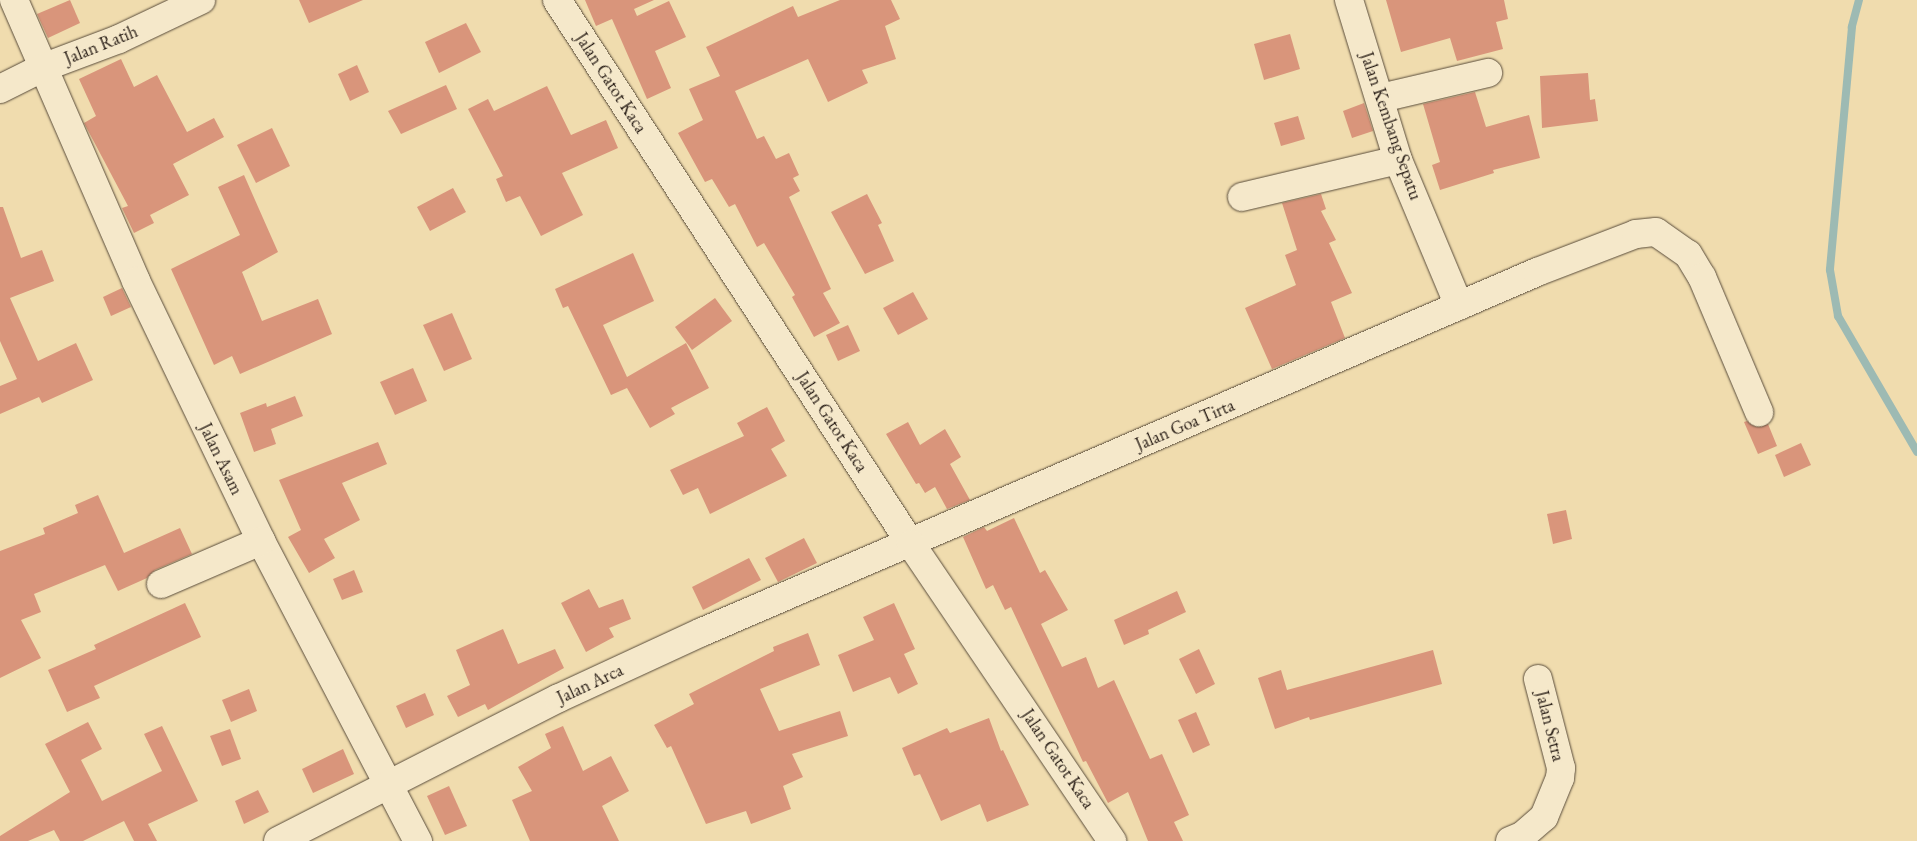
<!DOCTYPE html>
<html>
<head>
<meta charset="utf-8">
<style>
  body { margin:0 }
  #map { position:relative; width:1917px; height:841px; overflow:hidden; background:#f0dcae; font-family:"EB Garamond",serif }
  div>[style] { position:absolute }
  .stream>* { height:8px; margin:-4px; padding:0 4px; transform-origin:4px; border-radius:4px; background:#9dbab3 }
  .building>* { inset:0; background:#d9957b }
  .roads { filter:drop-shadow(0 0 1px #594c3b) drop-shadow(0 0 1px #594c3b) }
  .minor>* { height:28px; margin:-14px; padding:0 14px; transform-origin:14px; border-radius:14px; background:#f5e8ca }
  .tertiary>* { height:28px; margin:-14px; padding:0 14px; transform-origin:14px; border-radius:14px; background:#f5e8ca }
  .secondary>* { height:28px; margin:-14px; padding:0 14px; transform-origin:14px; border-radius:14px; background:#f5e8ca }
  span { translate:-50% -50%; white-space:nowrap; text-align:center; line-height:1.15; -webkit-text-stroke:4px #f5e8ca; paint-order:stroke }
  .street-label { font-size:18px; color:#271c15 }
</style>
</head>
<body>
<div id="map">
  <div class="stream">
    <i style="left:1859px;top:0;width:28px;rotate:105deg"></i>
    <i style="left:1852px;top:27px;width:244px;rotate:95.2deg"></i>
    <i style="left:1830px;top:270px;width:47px;rotate:80.1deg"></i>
    <i style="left:1838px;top:316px;width:157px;rotate:59.8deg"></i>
  </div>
  <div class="building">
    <i style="clip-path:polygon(70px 0,80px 23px,48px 38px,37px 14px)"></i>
    <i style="clip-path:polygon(299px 0,363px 0,309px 23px)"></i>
    <i style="clip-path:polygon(585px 0,654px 0,634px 9px,637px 16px,669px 1px,686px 37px,655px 51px,671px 88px,647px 99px,612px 19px,596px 26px)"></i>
    <i style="clip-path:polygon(840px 0,891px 0,900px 19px,885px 26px,896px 59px,862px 70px,868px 83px,828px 102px,808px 59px,735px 91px,757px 139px,764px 136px,776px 159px,789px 153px,799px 175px,793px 178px,800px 191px,789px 197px,831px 289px,823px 293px,840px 323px,814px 337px,792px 297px,795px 295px,764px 243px,757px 247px,735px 204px,729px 207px,712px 179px,705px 182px,678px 133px,703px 120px,689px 89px,720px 76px,706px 47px,793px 6px,798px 17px)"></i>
    <i style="clip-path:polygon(1386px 0,1504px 0,1508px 19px,1496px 22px,1503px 49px,1457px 61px,1450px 38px,1401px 52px)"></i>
    <i style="clip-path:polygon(466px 23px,481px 52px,439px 73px,425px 42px)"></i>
    <i style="clip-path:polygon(1290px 34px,1300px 69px,1264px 80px,1254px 44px)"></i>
    <i style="clip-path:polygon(121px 59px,134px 87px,157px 75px,187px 132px,214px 118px,224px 137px,173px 164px,189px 195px,150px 215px,154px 223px,134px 233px,122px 208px,128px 206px,84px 123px,96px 116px,79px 79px)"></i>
    <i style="clip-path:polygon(357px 65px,369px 92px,350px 101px,338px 74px)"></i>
    <i style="clip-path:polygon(1588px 73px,1590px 100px,1595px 99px,1598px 121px,1542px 128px,1540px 76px)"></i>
    <i style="clip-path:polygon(446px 85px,457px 109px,401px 134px,388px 111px)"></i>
    <i style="clip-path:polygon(547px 86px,571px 135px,606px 120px,618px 148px,562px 173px,583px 215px,541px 236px,520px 196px,506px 202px,496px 179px,503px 176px,468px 109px,488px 99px,494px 111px)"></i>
    <i style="clip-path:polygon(1475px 92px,1486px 127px,1529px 115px,1540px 158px,1493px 170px,1494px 173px,1440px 190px,1432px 165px,1440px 162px,1423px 104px)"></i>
    <i style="clip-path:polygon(1364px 103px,1373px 131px,1352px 138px,1343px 111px)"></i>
    <i style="clip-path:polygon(1298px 116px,1305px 139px,1281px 146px,1274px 123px)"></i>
    <i style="clip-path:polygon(272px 128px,290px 166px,256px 183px,237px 145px)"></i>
    <i style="clip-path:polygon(244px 175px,278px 252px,242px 272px,262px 321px,318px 299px,332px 334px,240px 374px,232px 356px,214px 365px,171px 269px,240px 235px,218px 187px)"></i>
    <i style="clip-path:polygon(453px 188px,466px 212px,430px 231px,417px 207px)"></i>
    <i style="clip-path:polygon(867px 194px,882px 223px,878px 225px,894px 261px,865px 274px,831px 212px)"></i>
    <i style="clip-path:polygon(1321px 194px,1326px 209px,1321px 211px,1336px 240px,1329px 243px,1352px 293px,1331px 302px,1345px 338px,1272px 369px,1245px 308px,1296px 285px,1285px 255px,1297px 250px,1282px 203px)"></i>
    <i style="clip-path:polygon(0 207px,3px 207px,21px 258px,42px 250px,54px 281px,10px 298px,38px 361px,76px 343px,93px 380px,42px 403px,39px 397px,0 414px,0 386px,17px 379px,0 341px)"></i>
    <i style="clip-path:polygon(633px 253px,654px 301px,603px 325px,627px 377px,686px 343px,709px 388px,671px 408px,675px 414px,650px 428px,627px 388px,611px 395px,568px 306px,563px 308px,555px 289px)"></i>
    <i style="clip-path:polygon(122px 288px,131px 307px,111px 316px,103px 297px)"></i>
    <i style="clip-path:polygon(913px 292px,928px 319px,898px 335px,883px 308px)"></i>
    <i style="clip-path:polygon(715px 298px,732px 321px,692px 350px,675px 327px)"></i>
    <i style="clip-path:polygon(452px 313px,472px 359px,444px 371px,423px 325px)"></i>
    <i style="clip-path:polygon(848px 325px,860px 351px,838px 361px,826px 335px)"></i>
    <i style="clip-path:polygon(413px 368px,427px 401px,395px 415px,380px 382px)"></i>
    <i style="clip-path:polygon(295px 396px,303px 416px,271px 429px,276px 444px,254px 452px,240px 413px,266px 403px,267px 407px)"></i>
    <i style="clip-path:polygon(767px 407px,785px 441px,771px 449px,787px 476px,710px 514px,698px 488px,683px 495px,670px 470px,744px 436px,737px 423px)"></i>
    <i style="clip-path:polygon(1747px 421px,1757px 427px,1768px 424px,1777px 446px,1758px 454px,1744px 422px)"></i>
    <i style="clip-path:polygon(908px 422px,920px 445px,945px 429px,961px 457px,950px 464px,970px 500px,947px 509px,935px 487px,925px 493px,919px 483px,916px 484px,886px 434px)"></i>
    <i style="clip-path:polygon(378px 442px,387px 464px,342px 483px,360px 520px,324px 539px,335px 558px,309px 573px,288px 537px,301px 530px,279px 480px)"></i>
    <i style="clip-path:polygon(1801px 443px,1811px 465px,1784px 477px,1775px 455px)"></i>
    <i style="clip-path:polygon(98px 495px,124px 553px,180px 528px,192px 554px,155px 570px,147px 578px,118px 591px,105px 565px,34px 594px,41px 612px,21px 620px,41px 658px,0 678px,0 551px,45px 534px,43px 528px,78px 513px,75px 505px)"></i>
    <i style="clip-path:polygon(1566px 510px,1572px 539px,1553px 544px,1547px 514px)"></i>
    <i style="clip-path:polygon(1014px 518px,1040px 573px,1045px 570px,1068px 610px,1041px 624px,1062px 667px,1086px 657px,1098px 688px,1114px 680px,1150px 759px,1162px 754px,1189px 815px,1174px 822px,1183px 841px,1148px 841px,1128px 792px,1108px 803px,1086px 761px,1083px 762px,1011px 607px,1005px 610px,993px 585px,986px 589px,963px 537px,984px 527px,987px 531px)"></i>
    <i style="clip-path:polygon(804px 538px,817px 563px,778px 582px,765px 558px)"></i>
    <i style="clip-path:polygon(749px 558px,761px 580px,703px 610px,692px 587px)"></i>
    <i style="clip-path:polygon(354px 570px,363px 592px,342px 600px,333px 579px)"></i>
    <i style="clip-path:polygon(589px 589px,599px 608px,623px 599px,631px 619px,609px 628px,614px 637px,586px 652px,561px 603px)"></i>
    <i style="clip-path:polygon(1177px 591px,1186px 612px,1148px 630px,1149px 634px,1124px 645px,1114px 620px)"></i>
    <i style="clip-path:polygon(185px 603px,201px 637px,94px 686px,100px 698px,67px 712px,48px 670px,96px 649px,94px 645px)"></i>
    <i style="clip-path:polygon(894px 603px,915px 649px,904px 654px,918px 684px,898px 694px,890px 677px,853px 692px,838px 655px,874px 640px,863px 617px)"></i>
    <i style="clip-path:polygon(503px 629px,518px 664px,555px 649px,564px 668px,488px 710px,485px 704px,458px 717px,447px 696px,470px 685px,456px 650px)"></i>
    <i style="clip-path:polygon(808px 633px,820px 665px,760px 689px,779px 731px,840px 711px,848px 736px,792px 754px,803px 777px,783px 786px,791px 809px,751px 824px,746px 811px,706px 824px,671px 746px,667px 748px,654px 725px,694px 704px,689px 694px,774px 651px,773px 647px)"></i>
    <i style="clip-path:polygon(1199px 649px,1215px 684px,1196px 694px,1179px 659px)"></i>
    <i style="clip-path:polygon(1433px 650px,1442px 684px,1310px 720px,1309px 717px,1275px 729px,1258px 678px,1281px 670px,1287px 690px)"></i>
    <i style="clip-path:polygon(249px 689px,257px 711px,231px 722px,222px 700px)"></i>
    <i style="clip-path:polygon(425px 693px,434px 715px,406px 728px,396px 706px)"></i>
    <i style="clip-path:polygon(1196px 712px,1210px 745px,1193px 753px,1178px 720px)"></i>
    <i style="clip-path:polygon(989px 718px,1001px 751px,1003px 750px,1029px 805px,987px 822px,980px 804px,941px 821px,920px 774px,914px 776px,902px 748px,947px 728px,950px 733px)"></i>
    <i style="clip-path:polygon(88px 722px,102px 749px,81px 760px,102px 801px,162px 771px,144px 734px,162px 726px,198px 801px,148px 824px,157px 841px,134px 841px,124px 821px,83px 841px,60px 841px,54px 830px,28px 841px,0 841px,0 836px,70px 792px,45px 744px)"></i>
    <i style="clip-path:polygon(563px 726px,583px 771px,611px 756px,629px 791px,602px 806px,619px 841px,530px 841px,512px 800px,532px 791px,518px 767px,551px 748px,545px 734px)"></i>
    <i style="clip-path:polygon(230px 729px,241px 759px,222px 766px,210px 736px)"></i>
    <i style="clip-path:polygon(343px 749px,354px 774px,313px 793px,302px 769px)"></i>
    <i style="clip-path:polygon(449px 786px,467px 826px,445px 835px,427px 796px)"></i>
    <i style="clip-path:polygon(258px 790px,269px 812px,244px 824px,235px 801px)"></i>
  </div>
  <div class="roads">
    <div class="minor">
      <i style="left:14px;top:0;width:306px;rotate:66.5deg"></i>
      <i style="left:136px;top:281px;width:288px;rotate:64.3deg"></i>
      <i style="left:261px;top:541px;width:339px;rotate:62.4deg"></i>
      <i style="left:1349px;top:0;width:167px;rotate:73deg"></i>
      <i style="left:1398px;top:160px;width:158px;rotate:67.3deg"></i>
      <i style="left:0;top:89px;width:47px;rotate:-26.6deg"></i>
      <i style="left:1381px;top:98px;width:110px;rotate:-13.2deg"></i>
      <i style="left:1242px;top:197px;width:160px;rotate:-13.3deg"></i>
      <i style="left:161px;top:584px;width:109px;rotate:-23.3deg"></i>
      <i style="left:278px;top:841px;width:315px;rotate:-27deg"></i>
      <i style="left:559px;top:698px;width:157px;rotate:-24.8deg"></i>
      <i style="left:702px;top:632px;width:909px;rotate:-23.32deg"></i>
      <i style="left:1537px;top:272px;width:106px;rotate:-21deg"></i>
      <i style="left:1636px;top:234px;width:20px;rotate:-6deg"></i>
      <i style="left:1656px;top:232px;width:39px;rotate:35deg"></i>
      <i style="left:1688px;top:254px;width:27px;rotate:59deg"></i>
      <i style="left:1702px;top:277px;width:147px;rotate:67.1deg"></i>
      <i style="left:1510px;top:841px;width:13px;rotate:-23deg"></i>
      <i style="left:1522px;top:836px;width:29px;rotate:-41deg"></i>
      <i style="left:1544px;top:817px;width:42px;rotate:-67.7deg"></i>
      <i style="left:1560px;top:778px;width:10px;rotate:-84deg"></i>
      <i style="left:1561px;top:768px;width:92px;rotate:-104.5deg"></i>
    </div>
    <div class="tertiary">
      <i style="left:42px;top:68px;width:82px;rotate:-20.6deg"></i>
      <i style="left:119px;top:39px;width:91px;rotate:-25.4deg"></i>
    </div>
    <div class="secondary">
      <i style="left:557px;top:0;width:649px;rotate:56.95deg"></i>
      <i style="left:911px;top:544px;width:359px;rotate:55.9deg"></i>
    </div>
  </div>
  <div class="street-label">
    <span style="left:101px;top:45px;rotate:-22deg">Jalan Ratih</span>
    <span style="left:611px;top:83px;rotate:57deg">Jalan Gatot Kaca</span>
    <span style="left:1391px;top:126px;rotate:71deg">Jalan Kembang Sepatu</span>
    <span style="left:832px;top:422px;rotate:57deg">Jalan Gatot Kaca</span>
    <span style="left:1185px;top:425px;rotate:-23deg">Jalan Goa Tirta</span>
    <span style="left:221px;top:459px;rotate:64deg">Jalan Asam</span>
    <span style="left:590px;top:684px;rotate:-25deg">Jalan Arca</span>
    <span style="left:1550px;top:726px;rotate:76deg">Jalan Setra</span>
    <span style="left:1058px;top:759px;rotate:56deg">Jalan Gatot Kaca</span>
  </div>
</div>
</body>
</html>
